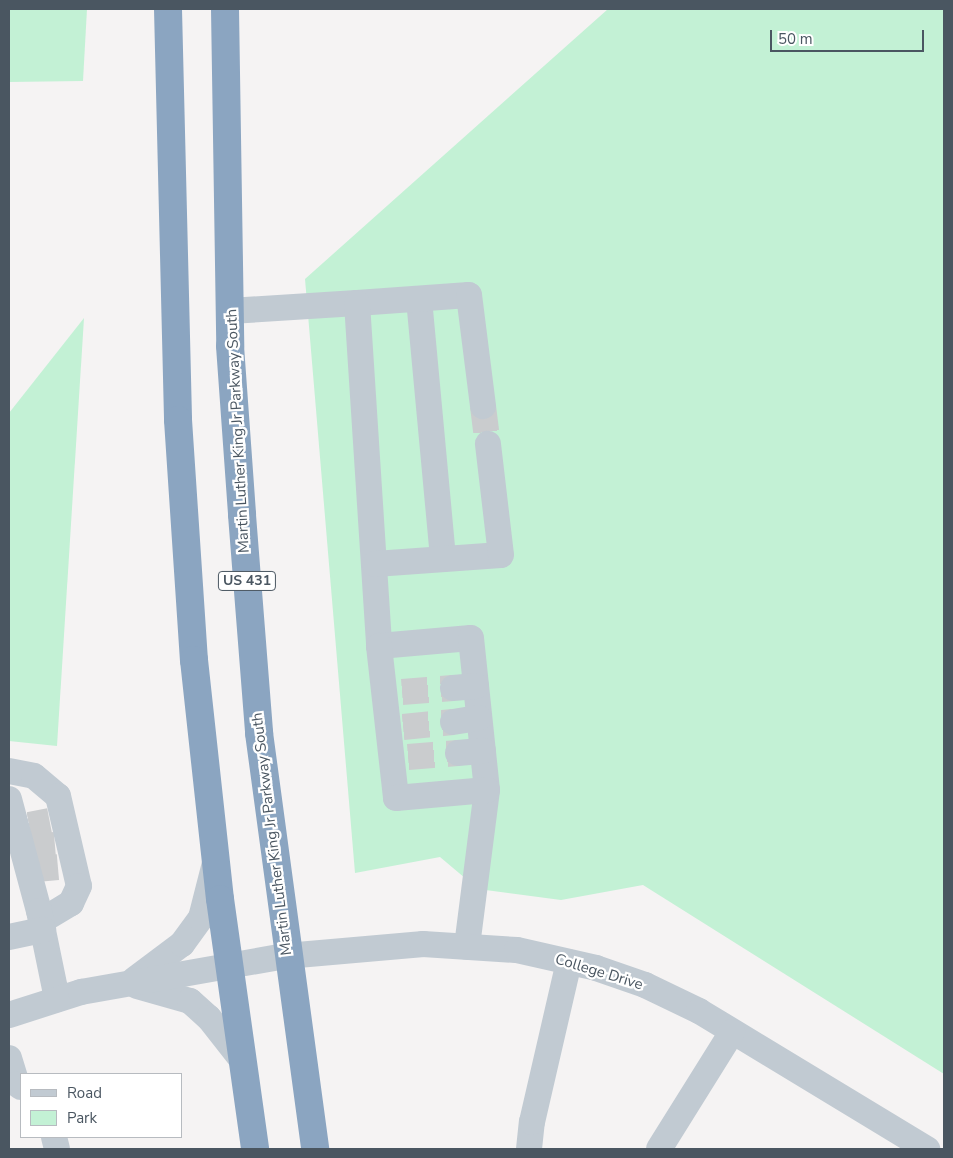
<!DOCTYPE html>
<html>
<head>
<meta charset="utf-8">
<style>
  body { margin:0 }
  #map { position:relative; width:953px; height:1158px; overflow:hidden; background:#f5f3f3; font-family:"Nunito Sans",sans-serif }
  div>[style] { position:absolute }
  .green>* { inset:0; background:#c3f1d5 }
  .minor-tunnel>* { height:26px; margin-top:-13px; transform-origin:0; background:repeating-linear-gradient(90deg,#caccce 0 26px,transparent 0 39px) }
  .minor>* { height:26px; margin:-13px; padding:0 13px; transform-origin:13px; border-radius:13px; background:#c1cad2 }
  .highway>* { height:28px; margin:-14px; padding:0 14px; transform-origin:14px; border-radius:14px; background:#8ba5c1 }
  span { translate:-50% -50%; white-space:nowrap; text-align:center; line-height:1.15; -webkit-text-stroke:4.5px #fff; paint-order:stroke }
  .shield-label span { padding:1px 4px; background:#fff; border:1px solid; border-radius:4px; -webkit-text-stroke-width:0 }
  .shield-label { font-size:14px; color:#4a5661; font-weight:700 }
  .street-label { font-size:15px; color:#4a5661 }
  .frame { position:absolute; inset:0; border:10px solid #4a5661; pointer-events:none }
  .legend { position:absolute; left:20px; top:1073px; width:162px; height:65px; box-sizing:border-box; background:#fff; border:1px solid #b7bbc0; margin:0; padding:6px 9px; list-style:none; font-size:15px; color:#4a5661 }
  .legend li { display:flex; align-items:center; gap:10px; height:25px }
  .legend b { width:25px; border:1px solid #b7bbc0 }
  .scale { position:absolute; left:770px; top:30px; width:154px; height:22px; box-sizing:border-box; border:2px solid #4a5661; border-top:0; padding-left:6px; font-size:15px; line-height:18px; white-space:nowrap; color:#4a5661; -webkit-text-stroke:4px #fff; paint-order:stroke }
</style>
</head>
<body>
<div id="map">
  <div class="green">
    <i style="clip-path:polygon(9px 9px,87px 9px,83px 81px,9px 82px)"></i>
    <i style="clip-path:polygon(608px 9px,944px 9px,944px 1074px,643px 885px,561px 900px,478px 889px,440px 857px,355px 873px,305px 279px)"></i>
    <i style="clip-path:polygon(84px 318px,57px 746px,9px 741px,9px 413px)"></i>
  </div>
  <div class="minor-tunnel">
    <i style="left:483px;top:406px;width:38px;rotate:83deg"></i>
    <i style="left:402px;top:692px;width:51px;rotate:-4.5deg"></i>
    <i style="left:403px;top:727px;width:50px;rotate:-5.7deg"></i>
    <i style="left:408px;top:757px;width:50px;rotate:-4.6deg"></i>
    <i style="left:29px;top:825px;width:21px;rotate:-11deg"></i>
    <i style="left:32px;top:847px;width:23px;rotate:-5deg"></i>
    <i style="left:36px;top:869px;width:22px;rotate:-5deg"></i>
  </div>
  <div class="minor">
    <i style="left:419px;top:299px;width:261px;rotate:84.7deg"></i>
    <i style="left:357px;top:303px;width:112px;rotate:-4.1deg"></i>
    <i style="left:469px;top:295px;width:112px;rotate:82.8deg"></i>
    <i style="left:230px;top:311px;width:127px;rotate:-3.6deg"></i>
    <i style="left:357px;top:303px;width:344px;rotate:86.3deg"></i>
    <i style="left:379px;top:646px;width:92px;rotate:-5deg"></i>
    <i style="left:471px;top:638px;width:153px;rotate:84deg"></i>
    <i style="left:487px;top:790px;width:158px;rotate:97.3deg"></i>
    <i style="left:375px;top:564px;width:126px;rotate:-4.1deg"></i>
    <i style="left:501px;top:555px;width:112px;rotate:-96.7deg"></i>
    <i style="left:379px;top:646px;width:153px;rotate:83.6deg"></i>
    <i style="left:396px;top:798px;width:91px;rotate:-5deg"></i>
    <i style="left:453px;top:688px;width:23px;rotate:-5deg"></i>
    <i style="left:453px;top:722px;width:26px;rotate:-9deg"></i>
    <i style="left:458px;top:753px;width:25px;rotate:-5deg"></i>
    <i style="left:9px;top:771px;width:25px;rotate:11deg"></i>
    <i style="left:34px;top:776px;width:31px;rotate:40deg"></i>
    <i style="left:58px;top:796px;width:92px;rotate:76.9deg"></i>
    <i style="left:79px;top:886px;width:19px;rotate:115deg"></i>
    <i style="left:71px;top:903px;width:35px;rotate:149deg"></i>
    <i style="left:9px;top:799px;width:116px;rotate:75deg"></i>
    <i style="left:39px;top:911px;width:90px;rotate:78.4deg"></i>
    <i style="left:9px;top:937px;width:35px;rotate:-12deg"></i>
    <i style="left:134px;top:980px;width:60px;rotate:-36.9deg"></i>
    <i style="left:182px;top:944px;width:32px;rotate:-54deg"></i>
    <i style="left:201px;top:918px;width:57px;rotate:-75.7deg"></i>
    <i style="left:137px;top:986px;width:55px;rotate:15.8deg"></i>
    <i style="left:190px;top:1001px;width:25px;rotate:42deg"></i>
    <i style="left:209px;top:1018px;width:53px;rotate:51.8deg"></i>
    <i style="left:9px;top:1015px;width:76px;rotate:-17.7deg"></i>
    <i style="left:81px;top:992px;width:208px;rotate:-10deg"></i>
    <i style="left:286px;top:956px;width:138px;rotate:-5deg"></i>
    <i style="left:423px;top:944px;width:94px;rotate:3.7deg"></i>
    <i style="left:517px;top:950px;width:81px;rotate:12.8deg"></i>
    <i style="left:596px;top:968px;width:52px;rotate:19.1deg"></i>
    <i style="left:645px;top:985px;width:60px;rotate:25.7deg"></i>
    <i style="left:699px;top:1011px;width:267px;rotate:31.2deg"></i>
    <i style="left:9px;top:1058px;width:27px;rotate:73deg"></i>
    <i style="left:17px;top:1084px;width:5px;rotate:37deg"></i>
    <i style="left:54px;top:1137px;width:12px;rotate:76deg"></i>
    <i style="left:529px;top:1149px;width:27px;rotate:-84deg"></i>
    <i style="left:532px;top:1122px;width:164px;rotate:-77deg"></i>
    <i style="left:659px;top:1149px;width:138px;rotate:-58deg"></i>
  </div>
  <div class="highway">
    <i style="left:168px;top:9px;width:411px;rotate:88.6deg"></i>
    <i style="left:178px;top:420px;width:241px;rotate:86.2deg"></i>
    <i style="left:194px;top:660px;width:240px;rotate:83.8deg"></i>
    <i style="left:220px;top:899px;width:252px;rotate:82deg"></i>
    <i style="left:225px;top:9px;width:337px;rotate:89.1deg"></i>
    <i style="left:230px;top:346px;width:169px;rotate:85.9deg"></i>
    <i style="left:242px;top:515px;width:219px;rotate:85.5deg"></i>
    <i style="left:259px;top:733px;width:420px;rotate:82.3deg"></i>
  </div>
  <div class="shield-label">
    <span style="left:247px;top:581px">US 431</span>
  </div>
  <div class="street-label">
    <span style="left:238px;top:431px;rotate:-93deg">Martin Luther King Jr Parkway South</span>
    <span style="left:272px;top:834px;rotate:-97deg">Martin Luther King Jr Parkway South</span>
    <span style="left:599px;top:972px;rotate:17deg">College Drive</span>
  </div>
  <div class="frame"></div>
  <ul class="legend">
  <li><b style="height:6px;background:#c1cad2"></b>Road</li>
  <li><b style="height:14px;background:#c3f1d5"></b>Park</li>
  </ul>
  <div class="scale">50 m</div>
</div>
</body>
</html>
